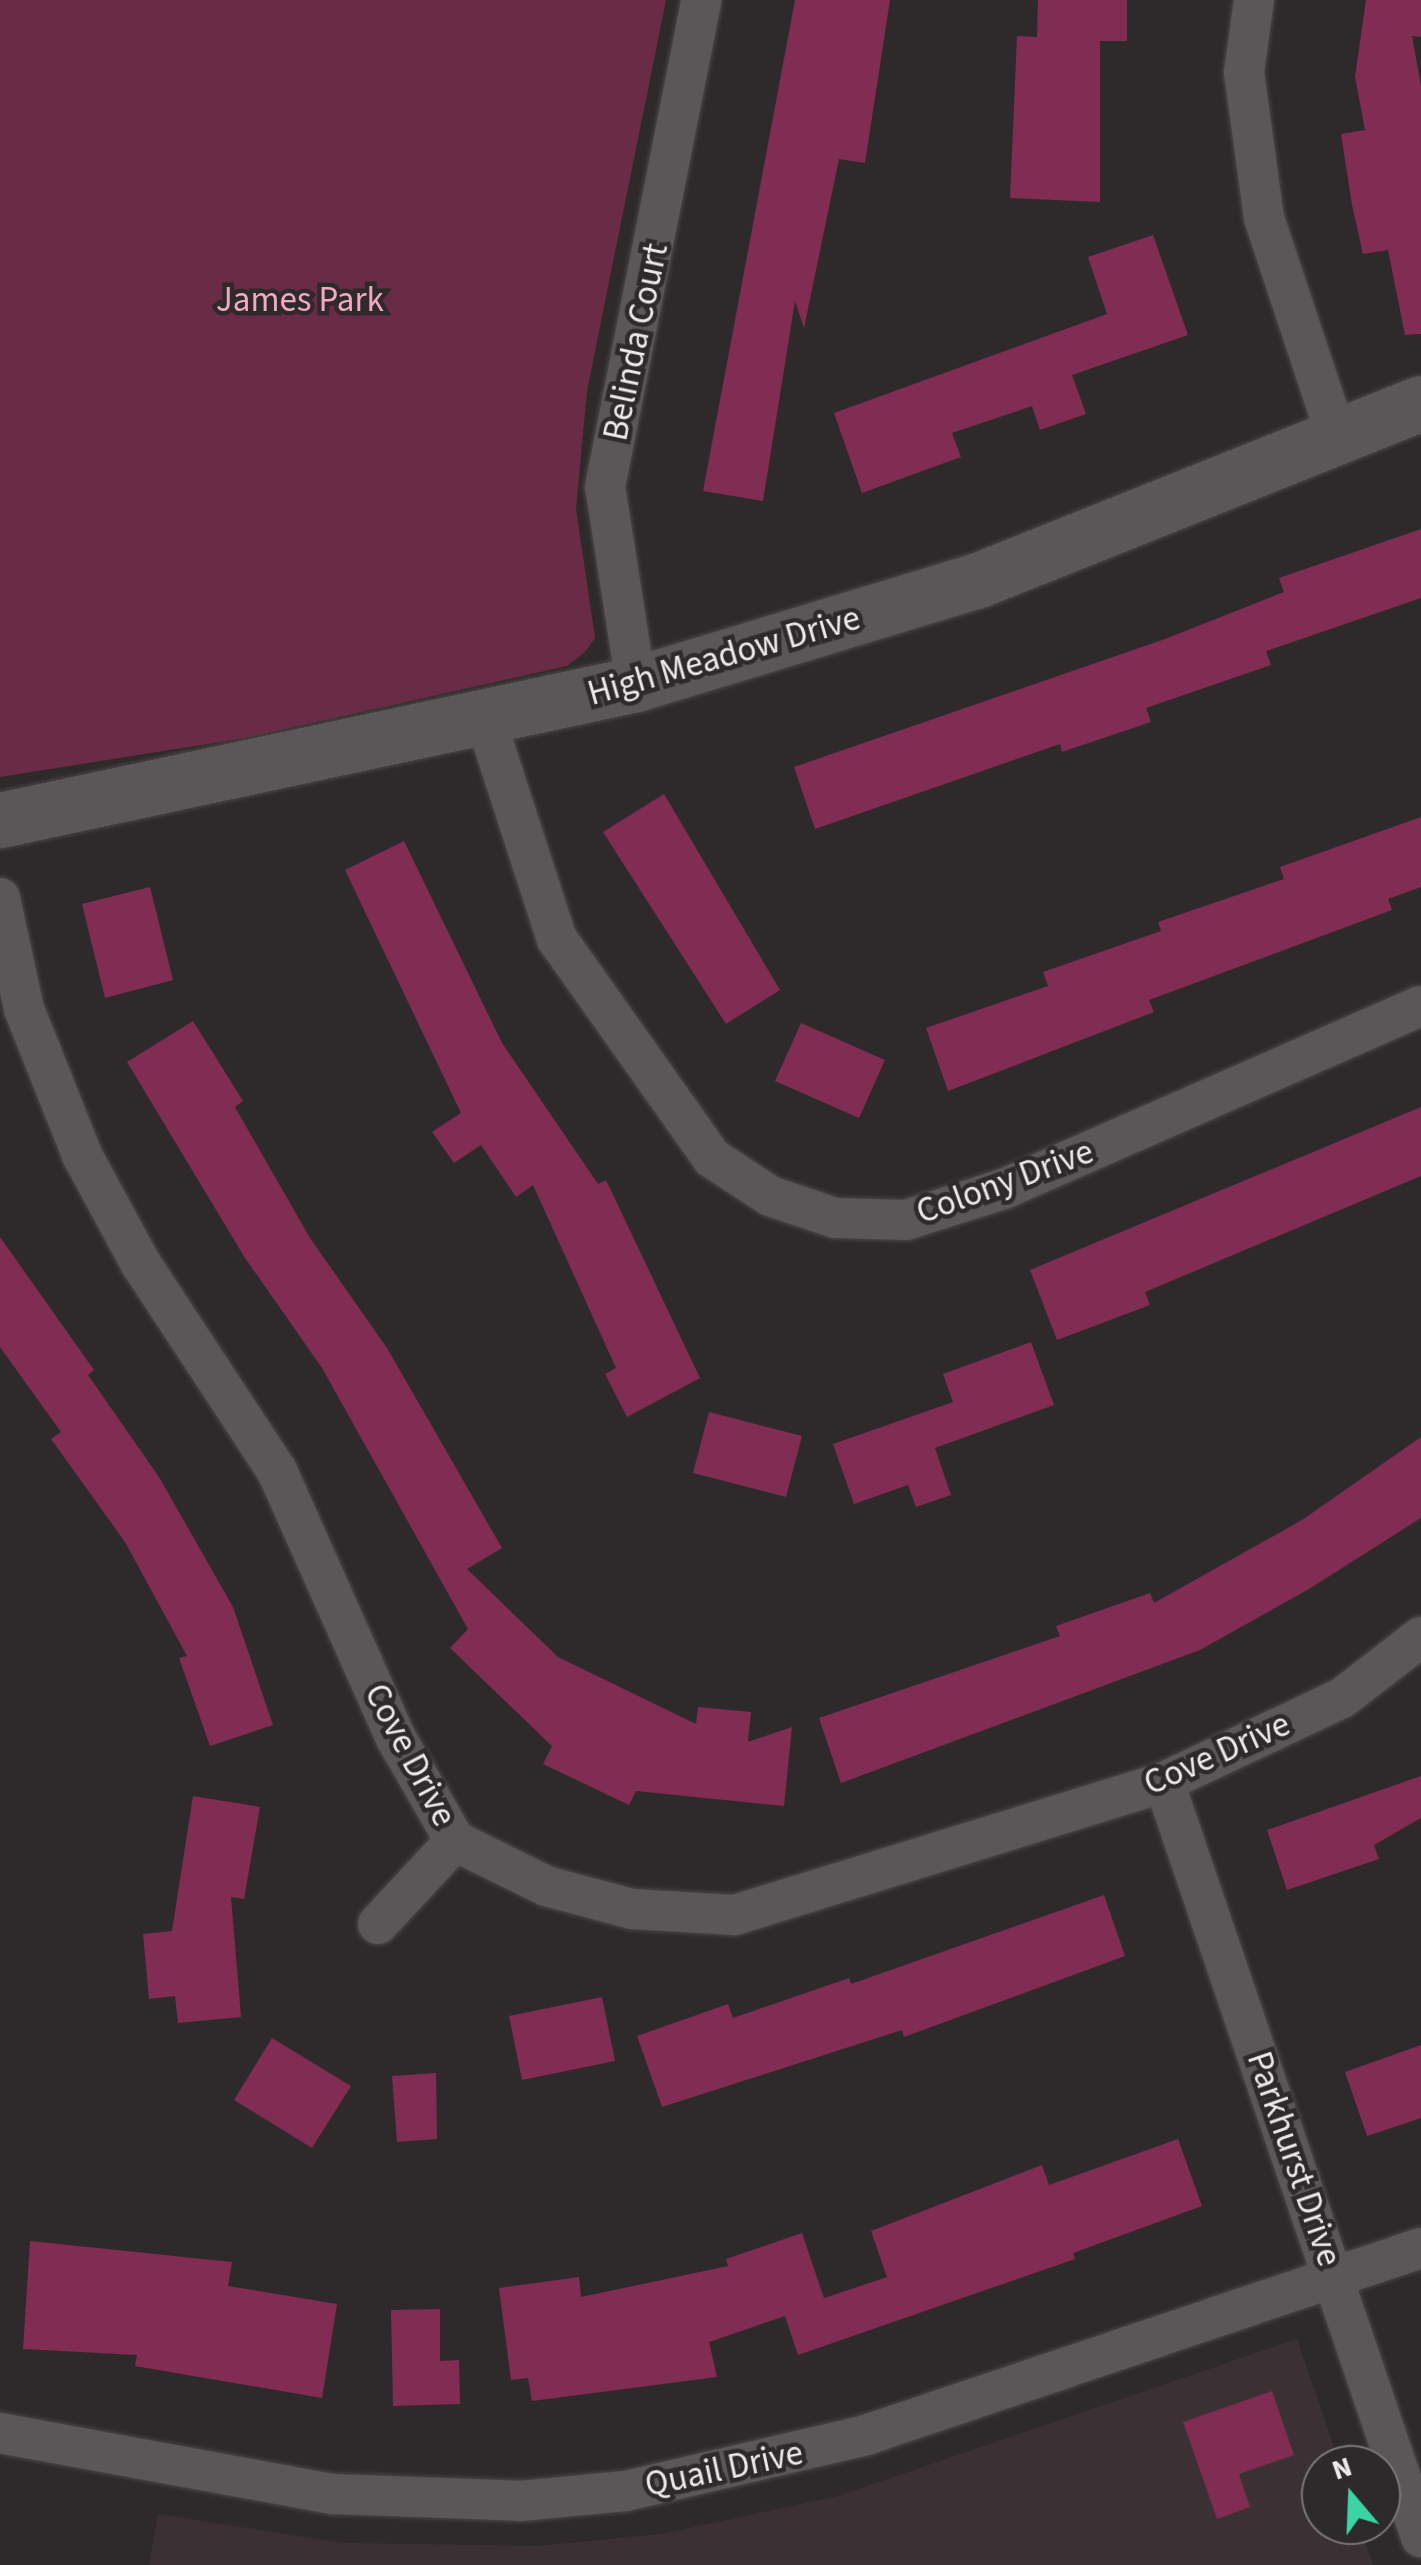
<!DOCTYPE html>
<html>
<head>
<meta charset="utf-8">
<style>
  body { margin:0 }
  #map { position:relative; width:1421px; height:2565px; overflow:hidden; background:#2e2a2b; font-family:"Source Sans 3",sans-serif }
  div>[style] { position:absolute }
  .built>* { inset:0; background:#3b3134 }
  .green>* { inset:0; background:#6a2b47 }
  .building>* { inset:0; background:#812c53 }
  .roads { filter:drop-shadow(0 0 2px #4a4648) drop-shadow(0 0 2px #4a4648) }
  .street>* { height:40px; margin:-20px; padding:0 20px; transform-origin:20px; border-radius:20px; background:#5b5658 }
  .secondary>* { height:55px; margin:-27.5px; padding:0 27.5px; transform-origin:27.5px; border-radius:27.5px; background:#5b5658 }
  span { translate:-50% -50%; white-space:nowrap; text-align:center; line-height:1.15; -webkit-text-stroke:9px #2e2a2b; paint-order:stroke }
  .park-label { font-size:35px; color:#f1a8c3 }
  .street-label { font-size:35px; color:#edeaeb }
  .north { position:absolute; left:1301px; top:2445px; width:100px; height:100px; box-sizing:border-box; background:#2e2a2b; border:2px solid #7a7778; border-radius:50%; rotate:341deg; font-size:28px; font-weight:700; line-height:40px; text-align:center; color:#edeaeb }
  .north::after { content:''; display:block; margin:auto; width:35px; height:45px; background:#3cd4a4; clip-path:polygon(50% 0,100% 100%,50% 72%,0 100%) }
</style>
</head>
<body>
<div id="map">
  <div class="built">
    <i style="clip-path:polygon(1297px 2339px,1340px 2465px,1321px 2465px,1321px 2525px,1360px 2525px,1373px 2565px,149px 2565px,158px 2514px,342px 2543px,538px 2546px,662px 2534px,838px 2496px)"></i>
  </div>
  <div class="green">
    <i style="clip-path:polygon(0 0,666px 0,587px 391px,576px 509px,595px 638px,585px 652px,567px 666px,245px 738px,0 777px)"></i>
  </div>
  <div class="building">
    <i style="clip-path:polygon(795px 0,890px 0,865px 163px,839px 159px,804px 328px,795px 301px,763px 501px,703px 491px)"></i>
    <i style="clip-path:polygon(1038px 0,1127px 0,1127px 41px,1100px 41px,1100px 202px,1010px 198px,1017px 36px,1037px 37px)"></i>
    <i style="clip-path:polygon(1366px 0,1421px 0,1421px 37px,1412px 36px,1421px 86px,1421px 334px,1405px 335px,1388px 250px,1363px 254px,1352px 205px,1341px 134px,1365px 130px,1355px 77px)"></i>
    <i style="clip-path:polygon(1153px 235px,1188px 335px,1072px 375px,1086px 414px,1040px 430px,1032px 406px,952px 433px,961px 457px,862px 493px,834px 413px,1107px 314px,1088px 257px)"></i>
    <i style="clip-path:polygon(1421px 529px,1421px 598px,1266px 651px,1271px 665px,1146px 708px,1151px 722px,1062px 752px,1060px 744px,815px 829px,794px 767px,1165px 639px,1284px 592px,1279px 578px)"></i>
    <i style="clip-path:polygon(664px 794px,780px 990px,726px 1024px,603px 832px)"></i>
    <i style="clip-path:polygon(1421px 817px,1421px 887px,1388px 899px,1392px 910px,1149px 1000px,1154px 1012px,948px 1091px,926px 1028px,1048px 986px,1043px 972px,1161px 931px,1158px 922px,1284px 879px,1280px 867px)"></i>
    <i style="clip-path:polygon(404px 841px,502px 1043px,598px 1184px,606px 1180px,700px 1378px,627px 1417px,605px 1374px,616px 1368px,533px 1185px,516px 1197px,481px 1145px,454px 1163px,432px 1132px,461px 1113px,345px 870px)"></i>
    <i style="clip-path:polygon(150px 887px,173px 980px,105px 998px,82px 904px)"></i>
    <i style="clip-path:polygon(193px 1021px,243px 1101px,235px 1107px,310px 1238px,387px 1348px,502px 1548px,467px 1569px,558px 1657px,696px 1724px,698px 1707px,751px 1712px,748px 1742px,792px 1727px,784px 1806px,636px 1791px,629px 1805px,543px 1764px,552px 1746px,450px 1648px,468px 1629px,322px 1368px,245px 1258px,127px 1062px)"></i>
    <i style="clip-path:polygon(801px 1023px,885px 1060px,859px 1118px,775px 1081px)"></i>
    <i style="clip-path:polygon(1421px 1107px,1421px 1176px,1145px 1292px,1150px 1305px,1057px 1340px,1030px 1270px)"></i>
    <i style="clip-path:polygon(0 1237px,94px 1370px,88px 1375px,159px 1477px,233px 1607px,273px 1725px,210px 1746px,179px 1658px,187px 1656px,125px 1542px,51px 1439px,61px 1432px,0 1347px)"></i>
    <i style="clip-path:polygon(1031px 1342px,1054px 1405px,935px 1448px,951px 1495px,916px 1507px,908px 1485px,854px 1504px,833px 1444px,953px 1402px,943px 1374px)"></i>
    <i style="clip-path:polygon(709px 1412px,802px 1436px,786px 1497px,693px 1473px)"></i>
    <i style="clip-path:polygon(1421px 1437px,1421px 1518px,1309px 1589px,1200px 1650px,841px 1783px,819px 1718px,1060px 1636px,1056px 1626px,1150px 1593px,1154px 1603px,1302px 1520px)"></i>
    <i style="clip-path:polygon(1421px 1776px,1421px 1818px,1374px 1845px,1379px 1859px,1287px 1890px,1267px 1830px)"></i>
    <i style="clip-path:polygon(193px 1796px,260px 1807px,244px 1899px,231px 1897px,241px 2017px,178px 2023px,175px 1996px,149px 1999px,143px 1934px,172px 1931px)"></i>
    <i style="clip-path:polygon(1104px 1895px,1125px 1956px,904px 2037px,902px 2030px,662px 2107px,637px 2036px,728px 2004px,733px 2018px,849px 1978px,851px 1984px)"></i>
    <i style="clip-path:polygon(602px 1997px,615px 2061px,522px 2080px,509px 2016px)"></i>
    <i style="clip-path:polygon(272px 2038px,351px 2086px,312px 2148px,234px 2100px)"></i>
    <i style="clip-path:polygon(1421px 2045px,1421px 2118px,1367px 2136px,1345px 2072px)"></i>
    <i style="clip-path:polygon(436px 2073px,437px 2139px,397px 2142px,392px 2076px)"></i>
    <i style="clip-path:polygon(1178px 2139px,1202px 2206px,1073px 2253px,1075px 2259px,798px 2355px,785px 2316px,709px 2342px,717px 2377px,532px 2401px,528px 2378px,511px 2380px,499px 2288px,579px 2277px,581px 2297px,728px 2266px,726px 2259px,802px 2233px,824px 2298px,887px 2277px,871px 2231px,1042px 2165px,1049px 2185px)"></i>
    <i style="clip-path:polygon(30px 2241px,232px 2262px,228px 2286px,337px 2304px,322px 2398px,135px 2366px,137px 2355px,23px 2349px)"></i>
    <i style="clip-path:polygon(440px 2309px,440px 2361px,459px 2360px,460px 2404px,393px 2406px,391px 2310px)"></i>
    <i style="clip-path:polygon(1272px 2391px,1294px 2455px,1239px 2474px,1250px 2507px,1217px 2519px,1183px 2422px)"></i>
  </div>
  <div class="roads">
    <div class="street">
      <i style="left:1254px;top:0;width:73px;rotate:97.9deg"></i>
      <i style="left:1244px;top:72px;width:147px;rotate:82.2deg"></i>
      <i style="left:1264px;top:218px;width:232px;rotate:71.6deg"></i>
      <i style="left:636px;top:684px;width:199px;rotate:-98.9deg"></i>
      <i style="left:605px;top:487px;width:496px;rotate:-78.8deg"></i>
      <i style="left:486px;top:721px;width:229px;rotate:72deg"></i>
      <i style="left:557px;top:939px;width:268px;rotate:54.7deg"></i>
      <i style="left:712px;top:1158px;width:69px;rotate:33.2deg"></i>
      <i style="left:770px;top:1196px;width:69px;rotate:18.7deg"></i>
      <i style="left:835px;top:1218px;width:71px;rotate:1.6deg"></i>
      <i style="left:906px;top:1220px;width:105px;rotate:-17.7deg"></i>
      <i style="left:1006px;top:1188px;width:453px;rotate:-23.7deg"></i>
      <i style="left:0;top:898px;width:114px;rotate:77.8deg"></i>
      <i style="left:24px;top:1009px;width:157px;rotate:68.3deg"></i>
      <i style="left:82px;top:1155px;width:124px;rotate:61.6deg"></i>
      <i style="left:141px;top:1264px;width:248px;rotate:56.7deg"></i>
      <i style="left:277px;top:1471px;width:292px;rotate:66deg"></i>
      <i style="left:396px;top:1738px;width:119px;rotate:60.2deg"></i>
      <i style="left:455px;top:1841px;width:102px;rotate:26.3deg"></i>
      <i style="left:546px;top:1886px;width:89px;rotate:15deg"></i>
      <i style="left:632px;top:1909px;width:103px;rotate:3.3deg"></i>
      <i style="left:735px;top:1915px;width:449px;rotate:-17.2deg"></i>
      <i style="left:1164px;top:1782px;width:197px;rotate:-25.3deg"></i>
      <i style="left:1342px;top:1698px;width:100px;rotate:-37.7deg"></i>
      <i style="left:1164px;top:1782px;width:798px;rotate:71.2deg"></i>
      <i style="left:378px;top:1924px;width:113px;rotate:-47.1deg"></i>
      <i style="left:0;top:2433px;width:339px;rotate:10.4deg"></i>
      <i style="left:333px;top:2494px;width:187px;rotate:2.1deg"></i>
      <i style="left:520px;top:2501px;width:106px;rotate:-5.4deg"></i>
      <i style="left:626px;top:2491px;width:246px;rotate:-13.1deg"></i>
      <i style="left:866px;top:2435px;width:586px;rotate:-18.62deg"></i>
    </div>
    <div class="secondary">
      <i style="left:0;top:820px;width:650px;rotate:-12.07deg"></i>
      <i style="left:636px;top:684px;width:355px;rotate:-16.9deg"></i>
      <i style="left:976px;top:581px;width:479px;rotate:-21.8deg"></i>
    </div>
  </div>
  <div class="park-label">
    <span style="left:300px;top:300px">James Park</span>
  </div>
  <div class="street-label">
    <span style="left:636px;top:342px;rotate:-78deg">Belinda Court</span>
    <span style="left:724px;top:656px;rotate:-16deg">High Meadow Drive</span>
    <span style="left:1005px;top:1182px;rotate:-20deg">Colony Drive</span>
    <span style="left:1217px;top:1754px;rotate:-24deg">Cove Drive</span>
    <span style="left:410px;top:1755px;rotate:62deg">Cove Drive</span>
    <span style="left:1294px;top:2159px;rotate:71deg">Parkhurst Drive</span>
    <span style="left:724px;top:2469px;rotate:-12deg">Quail Drive</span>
  </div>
  <div class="north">N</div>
</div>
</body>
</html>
